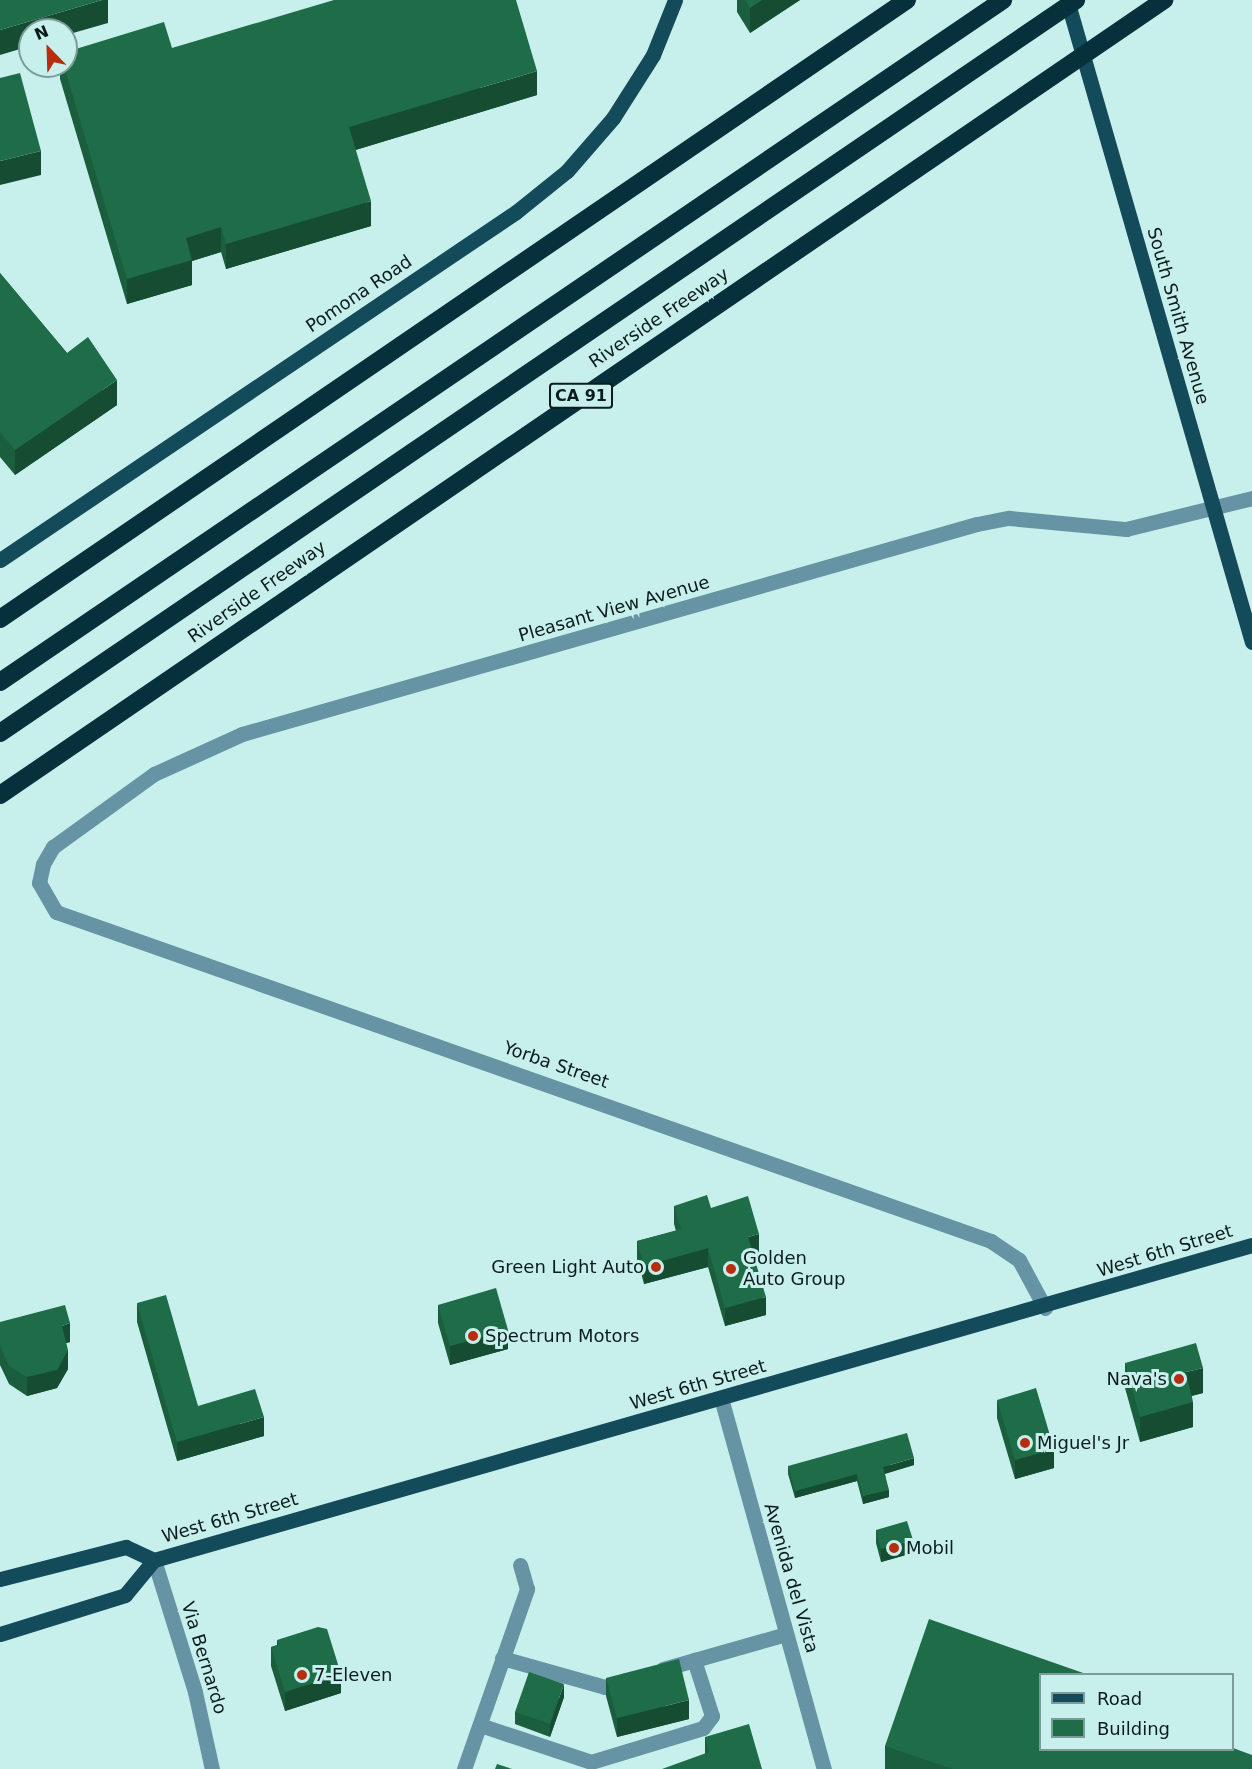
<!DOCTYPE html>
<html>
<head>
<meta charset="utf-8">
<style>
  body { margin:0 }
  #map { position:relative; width:1252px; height:1769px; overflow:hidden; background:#c7f0ed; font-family:"DejaVu Sans",sans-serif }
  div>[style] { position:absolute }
  .minor>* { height:15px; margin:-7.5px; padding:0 7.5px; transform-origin:7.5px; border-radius:7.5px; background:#6694a4 }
  .major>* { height:15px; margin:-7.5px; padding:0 7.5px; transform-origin:7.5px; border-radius:7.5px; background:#134b5b }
  .highway>* { height:18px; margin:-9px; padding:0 9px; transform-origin:9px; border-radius:9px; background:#06313c }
  .wall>* { inset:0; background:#1a5e3e }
  .shaded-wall>* { inset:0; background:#154c32 }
  .building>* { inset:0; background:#1e6d48 }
  .dots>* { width:16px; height:16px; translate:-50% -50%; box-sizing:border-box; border:3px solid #c7f0ed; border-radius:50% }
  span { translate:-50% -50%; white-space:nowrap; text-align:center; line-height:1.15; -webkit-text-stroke:6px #c7f0ed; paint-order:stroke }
  .shield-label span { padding:2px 4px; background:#c7f0ed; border:2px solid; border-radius:4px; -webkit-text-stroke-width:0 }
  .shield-label { font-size:16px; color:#0c1c1b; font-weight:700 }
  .street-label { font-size:18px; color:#0c1c1b }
  .poi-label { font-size:18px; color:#0c1c1b }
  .left { translate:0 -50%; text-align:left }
  .right { translate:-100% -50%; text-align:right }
  .legend { position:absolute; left:1039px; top:1673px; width:195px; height:78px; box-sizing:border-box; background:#c7f0ed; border:2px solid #7c9b99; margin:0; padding:8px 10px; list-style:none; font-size:18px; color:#0c1c1b }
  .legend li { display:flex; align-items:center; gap:12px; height:30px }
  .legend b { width:30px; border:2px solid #7c9b99 }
  .north { position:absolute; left:18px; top:18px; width:60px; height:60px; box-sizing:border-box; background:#c7f0ed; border:2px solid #7c9b99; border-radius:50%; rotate:337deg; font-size:16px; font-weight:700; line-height:24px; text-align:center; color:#0c1c1b }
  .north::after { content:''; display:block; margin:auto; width:21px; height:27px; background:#b82d0e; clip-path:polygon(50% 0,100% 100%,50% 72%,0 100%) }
</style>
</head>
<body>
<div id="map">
  <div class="minor">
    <i style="left:1045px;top:1308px;width:55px;rotate:-118.4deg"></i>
    <i style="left:1019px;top:1260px;width:34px;rotate:-146deg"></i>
    <i style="left:991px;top:1241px;width:991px;rotate:-160.61deg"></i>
    <i style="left:56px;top:912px;width:34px;rotate:-120deg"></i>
    <i style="left:39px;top:883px;width:19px;rotate:-78deg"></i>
    <i style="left:43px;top:864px;width:20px;rotate:-60deg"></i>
    <i style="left:53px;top:847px;width:125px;rotate:-35.9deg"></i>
    <i style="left:154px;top:774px;width:97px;rotate:-24.4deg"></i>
    <i style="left:242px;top:734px;width:764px;rotate:-15.95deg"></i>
    <i style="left:977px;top:524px;width:33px;rotate:-11deg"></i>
    <i style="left:1009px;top:518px;width:118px;rotate:5.4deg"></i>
    <i style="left:1126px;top:529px;width:130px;rotate:-13.8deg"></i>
    <i style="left:721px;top:1398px;width:385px;rotate:74.5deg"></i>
    <i style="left:154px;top:1560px;width:138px;rotate:72.7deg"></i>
    <i style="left:195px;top:1692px;width:79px;rotate:77.6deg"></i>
    <i style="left:502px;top:1658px;width:107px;rotate:15.7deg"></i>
    <i style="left:605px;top:1687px;width:22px;rotate:-18deg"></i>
    <i style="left:663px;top:1669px;width:128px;rotate:-15.9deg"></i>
    <i style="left:480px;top:1725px;width:117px;rotate:18.4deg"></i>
    <i style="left:591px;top:1762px;width:117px;rotate:-16.9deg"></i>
    <i style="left:703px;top:1728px;width:15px;rotate:-53deg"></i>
    <i style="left:712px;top:1716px;width:59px;rotate:-107.8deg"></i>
    <i style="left:464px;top:1769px;width:191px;rotate:-70.7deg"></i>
    <i style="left:527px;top:1589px;width:25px;rotate:-106deg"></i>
  </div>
  <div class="major">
    <i style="left:1067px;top:0;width:668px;rotate:73.93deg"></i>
    <i style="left:0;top:560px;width:622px;rotate:-34deg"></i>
    <i style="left:516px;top:212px;width:65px;rotate:-38.8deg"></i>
    <i style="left:567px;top:171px;width:70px;rotate:-49deg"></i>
    <i style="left:613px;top:118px;width:75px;rotate:-57.6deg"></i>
    <i style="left:653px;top:55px;width:59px;rotate:-68.2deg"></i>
    <i style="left:0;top:1579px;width:130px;rotate:-14.3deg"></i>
    <i style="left:126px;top:1547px;width:31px;rotate:25deg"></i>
    <i style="left:0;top:1634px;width:131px;rotate:-17.3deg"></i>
    <i style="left:125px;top:1595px;width:45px;rotate:-50.4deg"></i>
    <i style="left:154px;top:1560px;width:1142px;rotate:-16.01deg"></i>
  </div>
  <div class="highway">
    <i style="left:0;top:619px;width:1098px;rotate:-34.31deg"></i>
    <i style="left:0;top:682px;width:1213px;rotate:-34.21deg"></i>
    <i style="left:0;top:733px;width:1302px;rotate:-34.26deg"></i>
    <i style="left:0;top:795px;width:1410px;rotate:-34.33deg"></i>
  </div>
  <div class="wall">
    <i style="clip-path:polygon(737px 0,800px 0,750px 33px,737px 12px)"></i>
    <i style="clip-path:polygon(172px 48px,537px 95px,355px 150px,371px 226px,226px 269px,221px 252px,192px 261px,192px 285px,127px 304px,60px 79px,60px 66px,66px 66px)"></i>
    <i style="clip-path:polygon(0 273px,67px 353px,117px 405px,15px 475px,0 457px)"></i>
    <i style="clip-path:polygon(674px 1206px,711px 1208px,759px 1252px,753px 1253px,766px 1315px,725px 1326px,708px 1267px,644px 1284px,637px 1259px,637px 1241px,676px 1231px,674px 1224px)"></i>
    <i style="clip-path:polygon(137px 1303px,198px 1406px,264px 1436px,177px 1461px,137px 1322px)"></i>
    <i style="clip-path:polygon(438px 1305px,508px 1349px,450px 1365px,438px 1323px)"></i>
    <i style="clip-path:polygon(0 1322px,70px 1342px,66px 1343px,68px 1369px,57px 1388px,27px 1396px,9px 1384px,0 1365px)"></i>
    <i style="clip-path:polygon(1125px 1363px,1203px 1393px,1192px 1396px,1193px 1427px,1140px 1442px,1125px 1388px)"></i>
    <i style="clip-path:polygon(997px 1400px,1054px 1468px,1015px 1479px,997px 1418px)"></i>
    <i style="clip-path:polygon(914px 1465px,885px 1474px,889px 1497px,863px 1504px,857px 1481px,795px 1498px,788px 1474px,788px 1466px)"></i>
    <i style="clip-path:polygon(876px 1530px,913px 1553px,881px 1562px,876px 1543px)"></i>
    <i style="clip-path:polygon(277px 1640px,341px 1693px,285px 1711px,271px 1666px,271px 1647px,277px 1645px)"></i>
    <i style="clip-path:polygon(606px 1678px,689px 1719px,617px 1737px,606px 1696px)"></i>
    <i style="clip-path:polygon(564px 1697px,550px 1737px,515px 1724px,515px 1712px)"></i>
    <i style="clip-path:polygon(705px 1737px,762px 1769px,705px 1754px)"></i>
    <i style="clip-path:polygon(885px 1746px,1041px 1749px,1252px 1769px,885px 1769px)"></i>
  </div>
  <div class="shaded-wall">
    <i style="clip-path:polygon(102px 0,108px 0,108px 23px,66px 35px,66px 30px,30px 30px,30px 46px,0 55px,0 30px)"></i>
    <i style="clip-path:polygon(762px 0,800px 0,750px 33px,750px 8px)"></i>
    <i style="clip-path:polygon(537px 71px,537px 95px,349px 152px,349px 127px)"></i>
    <i style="clip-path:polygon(41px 151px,41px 175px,0 185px,0 161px)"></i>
    <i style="clip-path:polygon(371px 201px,371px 226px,226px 269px,226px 244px)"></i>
    <i style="clip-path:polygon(221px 227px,221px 252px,192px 261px,192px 285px,127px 304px,127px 279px,186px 238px)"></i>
    <i style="clip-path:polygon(117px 380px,117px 405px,15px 475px,15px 450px)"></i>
    <i style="clip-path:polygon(759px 1234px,759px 1252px,748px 1255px,748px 1237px)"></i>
    <i style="clip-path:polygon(708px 1248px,708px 1267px,644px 1284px,644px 1266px)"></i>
    <i style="clip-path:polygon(766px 1297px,766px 1315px,725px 1326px,725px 1308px)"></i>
    <i style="clip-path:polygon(70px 1323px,70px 1342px,62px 1344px,62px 1326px)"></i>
    <i style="clip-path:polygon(508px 1330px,508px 1349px,450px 1365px,450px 1346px)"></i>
    <i style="clip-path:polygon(68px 1350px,68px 1369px,57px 1388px,27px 1396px,27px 1377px)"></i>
    <i style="clip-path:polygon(1203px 1368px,1203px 1393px,1186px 1397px,1186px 1372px)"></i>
    <i style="clip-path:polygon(1193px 1402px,1193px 1427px,1140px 1442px,1140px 1417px)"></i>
    <i style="clip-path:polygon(264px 1417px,264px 1436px,177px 1461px,177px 1442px)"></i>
    <i style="clip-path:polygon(1054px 1449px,1054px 1468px,1015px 1479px,1015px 1460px)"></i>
    <i style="clip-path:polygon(914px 1458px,914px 1465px,883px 1474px,883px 1467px)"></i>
    <i style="clip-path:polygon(857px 1474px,857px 1481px,795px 1498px,795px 1491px)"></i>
    <i style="clip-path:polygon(889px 1490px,889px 1497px,863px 1504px,863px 1496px)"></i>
    <i style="clip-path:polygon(913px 1540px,913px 1553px,881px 1562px,881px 1549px)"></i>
    <i style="clip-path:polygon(341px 1674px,341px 1693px,285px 1711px,285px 1692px)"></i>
    <i style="clip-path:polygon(564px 1684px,564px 1697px,550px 1737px,550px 1724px)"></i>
    <i style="clip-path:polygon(689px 1700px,689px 1719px,617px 1737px,617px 1718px)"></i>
  </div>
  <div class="building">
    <i style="clip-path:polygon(0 0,102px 0,0 30px)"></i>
    <i style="clip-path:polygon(334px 0,516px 0,537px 71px,349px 127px,371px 201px,226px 244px,221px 227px,186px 238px,192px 260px,127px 279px,64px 66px,66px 66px,66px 52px,164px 22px,172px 48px)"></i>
    <i style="clip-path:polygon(745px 0,762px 0,750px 8px)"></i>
    <i style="clip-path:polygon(20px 73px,41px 151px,0 161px,0 78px)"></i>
    <i style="clip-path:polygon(0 273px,67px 353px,88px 337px,117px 380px,15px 450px,0 432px)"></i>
    <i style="clip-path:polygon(707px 1195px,711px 1208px,748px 1196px,759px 1234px,748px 1237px,766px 1297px,725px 1308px,708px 1248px,644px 1266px,637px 1241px,681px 1229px,674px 1206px)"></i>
    <i style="clip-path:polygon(496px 1288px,508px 1330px,450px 1346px,438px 1305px)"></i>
    <i style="clip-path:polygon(166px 1295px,198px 1406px,255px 1389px,264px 1417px,177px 1442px,137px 1303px)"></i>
    <i style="clip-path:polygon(65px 1305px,70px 1323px,62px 1326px,68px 1350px,57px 1370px,27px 1377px,9px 1366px,0 1346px,0 1322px)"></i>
    <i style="clip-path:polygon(1196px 1343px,1203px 1368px,1186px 1372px,1193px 1402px,1140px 1417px,1125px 1363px)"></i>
    <i style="clip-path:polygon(1036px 1388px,1054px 1449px,1015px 1460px,997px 1400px)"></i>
    <i style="clip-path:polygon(907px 1433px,914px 1458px,883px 1467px,889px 1490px,863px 1496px,857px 1474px,795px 1491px,788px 1466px)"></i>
    <i style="clip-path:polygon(907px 1521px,913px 1540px,881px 1549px,876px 1530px)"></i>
    <i style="clip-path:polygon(929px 1619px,1086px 1674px,1041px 1674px,1041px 1749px,1233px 1749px,1233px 1748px,1252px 1755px,1252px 1769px,953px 1769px,885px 1746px)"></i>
    <i style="clip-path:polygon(318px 1627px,327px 1629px,341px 1674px,285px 1692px,271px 1647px,279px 1645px,277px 1640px)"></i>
    <i style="clip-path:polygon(679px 1659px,689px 1700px,617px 1718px,606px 1678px)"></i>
    <i style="clip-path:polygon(529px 1672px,564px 1684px,550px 1724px,515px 1712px)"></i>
    <i style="clip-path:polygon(749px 1724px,762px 1769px,662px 1769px,709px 1752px,705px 1737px)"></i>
    <i style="clip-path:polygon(497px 1764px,512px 1769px,495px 1769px)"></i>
  </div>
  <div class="dots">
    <i style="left:656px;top:1267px;background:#b82d0e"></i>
    <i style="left:731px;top:1269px;background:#b82d0e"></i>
    <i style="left:473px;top:1336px;background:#b82d0e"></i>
    <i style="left:1179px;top:1379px;background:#b82d0e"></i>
    <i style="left:1025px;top:1443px;background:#b82d0e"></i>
    <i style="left:894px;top:1548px;background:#b82d0e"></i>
    <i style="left:302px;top:1675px;background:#b82d0e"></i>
  </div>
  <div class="shield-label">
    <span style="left:581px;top:396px">CA 91</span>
  </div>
  <div class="street-label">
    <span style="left:359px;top:294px;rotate:-34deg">Pomona Road</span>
    <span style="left:1178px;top:316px;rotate:74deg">South Smith Avenue</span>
    <span style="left:659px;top:318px;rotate:-34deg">Riverside Freeway</span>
    <span style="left:257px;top:592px;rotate:-35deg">Riverside Freeway</span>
    <span style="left:614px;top:609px;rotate:-16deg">Pleasant View Avenue</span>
    <span style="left:556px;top:1065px;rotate:19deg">Yorba Street</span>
    <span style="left:1165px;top:1251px;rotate:-17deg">West 6th Street</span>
    <span style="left:698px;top:1385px;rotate:-16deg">West 6th Street</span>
    <span style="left:230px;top:1518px;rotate:-16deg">West 6th Street</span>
    <span style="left:791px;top:1578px;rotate:74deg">Avenida del Vista</span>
    <span style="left:204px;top:1658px;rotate:73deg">Via Bernardo</span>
  </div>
  <div class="poi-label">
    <span class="left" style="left:743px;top:1269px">Golden<br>Auto Group</span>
    <span class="right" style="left:644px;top:1267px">Green Light Auto</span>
    <span class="left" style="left:485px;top:1336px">Spectrum Motors</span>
    <span class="right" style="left:1167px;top:1379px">Nava's</span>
    <span class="left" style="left:1037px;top:1443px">Miguel's Jr</span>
    <span class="left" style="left:906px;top:1548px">Mobil</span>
    <span class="left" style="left:314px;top:1675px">7-Eleven</span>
  </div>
  <ul class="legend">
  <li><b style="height:8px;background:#134b5b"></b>Road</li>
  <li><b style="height:16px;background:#1e6d48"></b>Building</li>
  </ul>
  <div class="north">N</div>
</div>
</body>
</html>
